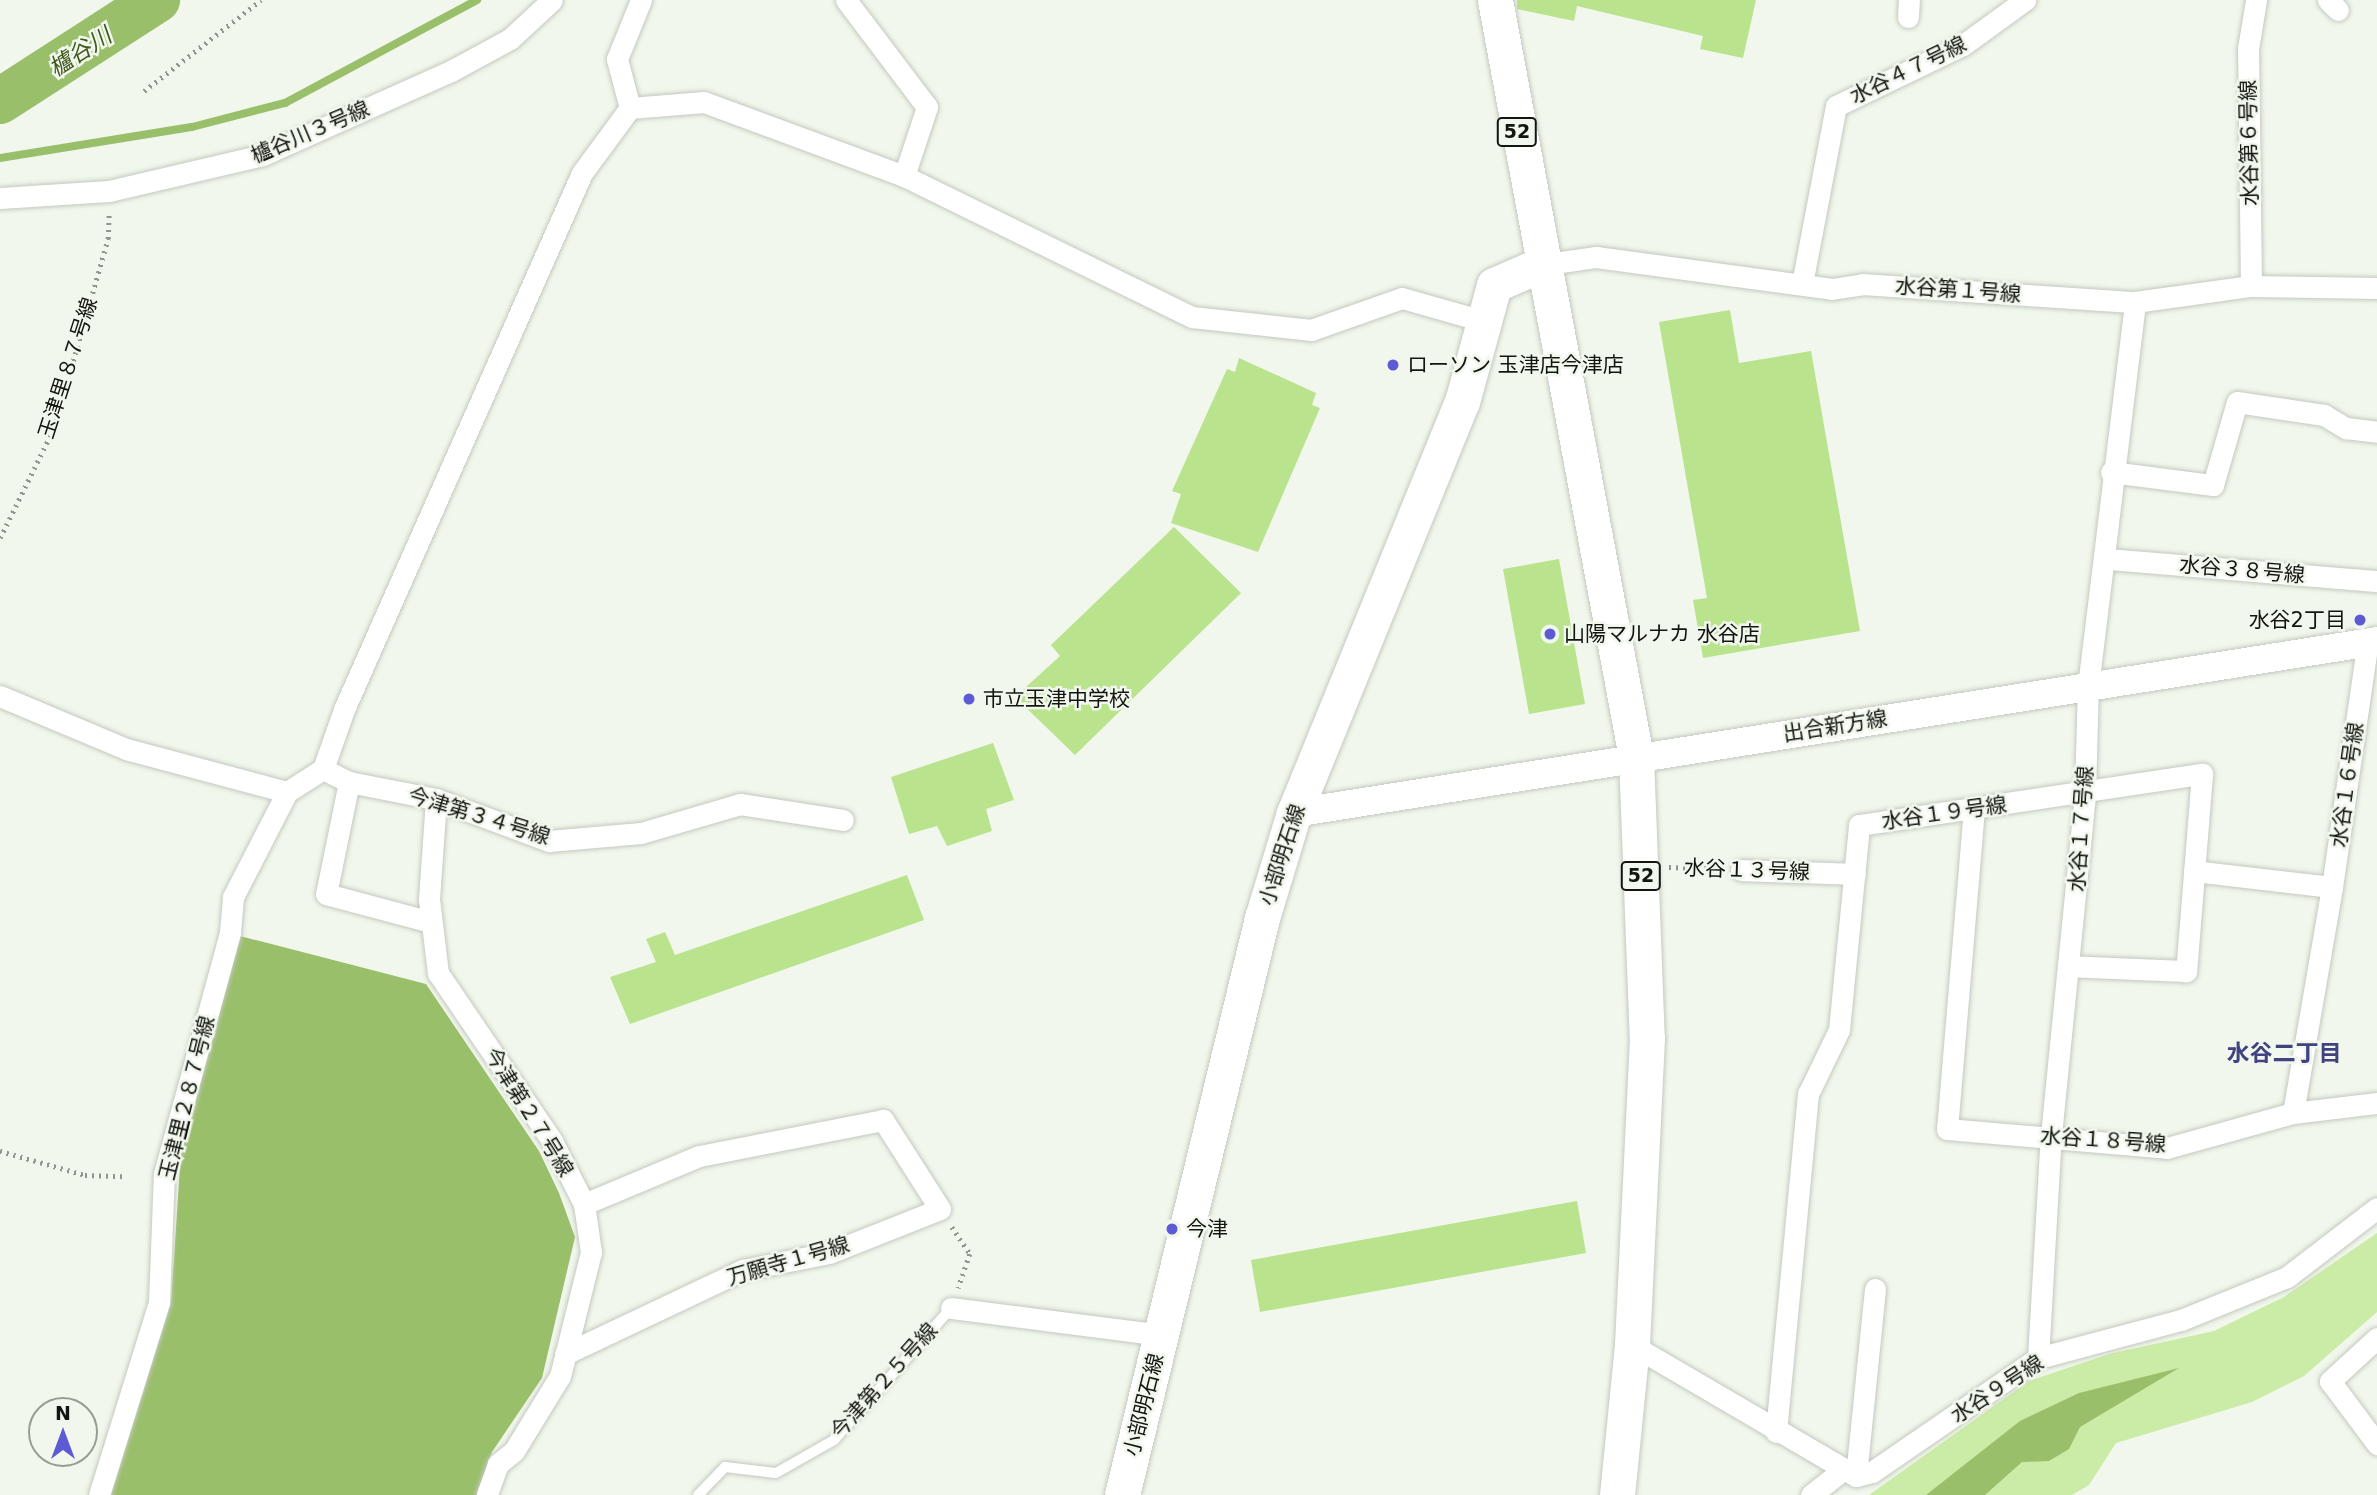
<!DOCTYPE html>
<html>
<head>
<meta charset="utf-8">
<style>
  body { margin:0 }
  #map { position:relative; width:2377px; height:1495px; overflow:hidden; background:#f1f7ec; font-family:"DejaVu Sans","Noto Sans JP",sans-serif }
  div>[style] { position:absolute }
  .green>* { inset:0; background:#caeca6 }
  .water>* { inset:0; background:#99bf6b }
  .stream>* { height:8px; margin:-4px; padding:0 4px; transform-origin:4px; border-radius:4px; background:#99bf6b }
  .river>* { height:46px; margin:-23px; padding:0 23px; transform-origin:23px; border-radius:23px; background:#99bf6b }
  .building>* { inset:0; background:#bae38d }
  .path>* { height:4.5px; margin-top:-2.25px; transform-origin:0; background:repeating-linear-gradient(90deg,#91958d 0 2px,transparent 0 7px) }
  .roads { filter:drop-shadow(0 0 2px #c4c9bf) drop-shadow(0 0 2px #c4c9bf) }
  .service>* { height:10px; margin:-5px; padding:0 5px; transform-origin:5px; border-radius:5px; background:#fff }
  .minor>* { height:21px; margin:-10.5px; padding:0 10.5px; transform-origin:10.5px; border-radius:10.5px; background:#fff }
  .tertiary>* { height:28px; margin:-14px; padding:0 14px; transform-origin:14px; border-radius:14px; background:#fff }
  .primary>* { height:35px; margin:-17.5px; padding:0 17.5px; transform-origin:17.5px; border-radius:17.5px; background:#fff }
  .dots>* { width:19px; height:19px; translate:-50% -50%; box-sizing:border-box; border:4px solid #f1f7ec; border-radius:50% }
  span { translate:-50% -50%; white-space:nowrap; text-align:center; line-height:1.15; -webkit-text-stroke:5px #f1f7ec; paint-order:stroke }
  .shield-label span { padding:2px 5px; background:#f1f7ec; border:2px solid; border-radius:5px; -webkit-text-stroke-width:0 }
  .shield-label { font-size:19px; color:#131511; font-weight:700 }
  .street-label { font-size:21px; color:#131511 }
  .poi-label { font-size:21px; color:#131511 }
  .left { translate:0 -50%; text-align:left }
  .right { translate:-100% -50%; text-align:right }
  .water-label { font-size:23px; color:#40591e; font-style:italic }
  .neighbourhood-label { font-size:23px; color:#404380; font-weight:700 }
  .north { position:absolute; left:28px; top:1397px; width:70px; height:70px; box-sizing:border-box; background:#f1f7ec; border:2px solid #989d94; border-radius:50%; rotate:0deg; font-size:19px; font-weight:700; line-height:28px; text-align:center; color:#131511 }
  .north::after { content:''; display:block; margin:auto; width:24px; height:32px; background:#5d5bd3; clip-path:polygon(50% 0,100% 100%,50% 72%,0 100%) }
</style>
</head>
<body>
<div id="map">
  <div class="green">
    <i style="clip-path:polygon(2377px 1233px,2377px 1312px,2304px 1376px,2252px 1402px,2116px 1443px,2089px 1485px,2072px 1495px,1869px 1495px,2029px 1381px,2109px 1354px,2214px 1331px,2284px 1297px)"></i>
  </div>
  <div class="water">
    <i style="clip-path:polygon(240px 936px,426px 984px,539px 1151px,559px 1193px,575px 1237px,542px 1378px,492px 1452px,477px 1495px,111px 1495px,171px 1303px,181px 1151px)"></i>
    <i style="clip-path:polygon(2179px 1368px,2080px 1427px,2069px 1449px,2049px 1461px,2022px 1462px,1985px 1495px,1926px 1495px,2020px 1421px,2079px 1393px)"></i>
  </div>
  <div class="stream">
    <i style="left:0;top:158px;width:194px;rotate:-9.2deg"></i>
    <i style="left:192px;top:127px;width:96px;rotate:-14.5deg"></i>
    <i style="left:285px;top:103px;width:218px;rotate:-28.2deg"></i>
  </div>
  <div class="river">
    <i style="left:0;top:101px;width:187px;rotate:-32.8deg"></i>
  </div>
  <div class="building">
    <i style="clip-path:polygon(1517px 0,1756px 0,1743px 58px,1700px 49px,1703px 36px,1577px 6px,1574px 21px,1517px 9px)"></i>
    <i style="clip-path:polygon(1730px 310px,1739px 363px,1811px 351px,1860px 631px,1703px 658px,1693px 600px,1707px 598px,1659px 322px)"></i>
    <i style="clip-path:polygon(1239px 358px,1316px 393px,1312px 405px,1320px 408px,1258px 552px,1171px 523px,1181px 494px,1172px 491px,1227px 369px,1235px 372px)"></i>
    <i style="clip-path:polygon(1174px 527px,1241px 593px,1075px 755px,1015px 697px,1060px 656px,1051px 645px)"></i>
    <i style="clip-path:polygon(1559px 559px,1585px 704px,1529px 714px,1503px 569px)"></i>
    <i style="clip-path:polygon(993px 743px,1014px 800px,986px 809px,992px 831px,947px 846px,937px 826px,909px 834px,891px 777px)"></i>
    <i style="clip-path:polygon(907px 875px,924px 920px,630px 1024px,610px 977px,656px 962px,646px 939px,665px 932px,675px 955px)"></i>
    <i style="clip-path:polygon(1577px 1201px,1586px 1253px,1260px 1312px,1251px 1260px)"></i>
  </div>
  <div class="path">
    <i style="left:144px;top:91px;width:148px;rotate:-37.9deg"></i>
    <i style="left:0;top:538px;width:123px;rotate:-63.9deg"></i>
    <i style="left:54px;top:428px;width:197px;rotate:-74.1deg"></i>
    <i style="left:108px;top:239px;width:26px;rotate:-88deg"></i>
    <i style="left:1669px;top:867px;width:51px;rotate:2.2deg"></i>
    <i style="left:0;top:1151px;width:88px;rotate:15.8deg"></i>
    <i style="left:85px;top:1175px;width:37px;rotate:2deg"></i>
    <i style="left:952px;top:1227px;width:32px;rotate:56deg"></i>
    <i style="left:970px;top:1254px;width:36px;rotate:109deg"></i>
  </div>
  <div class="roads">
    <div class="service">
      <i style="left:698px;top:1495px;width:39px;rotate:-46deg"></i>
      <i style="left:725px;top:1467px;width:51px;rotate:6.7deg"></i>
      <i style="left:776px;top:1473px;width:67px;rotate:-29.6deg"></i>
      <i style="left:834px;top:1440px;width:176px;rotate:-48.4deg"></i>
    </div>
    <div class="minor">
      <i style="left:846px;top:0;width:134px;rotate:52.9deg"></i>
      <i style="left:927px;top:107px;width:73px;rotate:108.4deg"></i>
      <i style="left:2328px;top:0;width:14px;rotate:45deg"></i>
      <i style="left:1908px;top:17px;width:17px;rotate:-87deg"></i>
      <i style="left:630px;top:108px;width:51px;rotate:-104.9deg"></i>
      <i style="left:617px;top:59px;width:64px;rotate:-67.9deg"></i>
      <i style="left:0;top:198px;width:109px;rotate:-3.7deg"></i>
      <i style="left:109px;top:191px;width:158px;rotate:-13.2deg"></i>
      <i style="left:263px;top:155px;width:206px;rotate:-24.1deg"></i>
      <i style="left:451px;top:71px;width:67px;rotate:-28.5deg"></i>
      <i style="left:510px;top:39px;width:57px;rotate:-42.9deg"></i>
      <i style="left:1540px;top:265px;width:57px;rotate:-8.1deg"></i>
      <i style="left:1596px;top:257px;width:238px;rotate:7.7deg"></i>
      <i style="left:1832px;top:289px;width:30px;rotate:-9deg"></i>
      <i style="left:1862px;top:284px;width:274px;rotate:3.8deg"></i>
      <i style="left:2135px;top:302px;width:117px;rotate:-7.9deg"></i>
      <i style="left:2251px;top:286px;width:126px;rotate:0.9deg"></i>
      <i style="left:1802px;top:284px;width:181px;rotate:-79.2deg"></i>
      <i style="left:1836px;top:106px;width:141px;rotate:-25.7deg"></i>
      <i style="left:1963px;top:45px;width:77px;rotate:-36deg"></i>
      <i style="left:2251px;top:286px;width:237px;rotate:-90.7deg"></i>
      <i style="left:2248px;top:49px;width:50px;rotate:-80.7deg"></i>
      <i style="left:2111px;top:472px;width:103px;rotate:7.3deg"></i>
      <i style="left:2213px;top:485px;width:86px;rotate:-73.9deg"></i>
      <i style="left:2237px;top:402px;width:88px;rotate:8.5deg"></i>
      <i style="left:2324px;top:415px;width:26px;rotate:31deg"></i>
      <i style="left:2346px;top:428px;width:31px;rotate:7deg"></i>
      <i style="left:2108px;top:559px;width:270px;rotate:4.7deg"></i>
      <i style="left:0;top:696px;width:137px;rotate:22.8deg"></i>
      <i style="left:126px;top:749px;width:167px;rotate:15deg"></i>
      <i style="left:287px;top:792px;width:43px;rotate:-32.6deg"></i>
      <i style="left:323px;top:769px;width:66px;rotate:-70.5deg"></i>
      <i style="left:345px;top:707px;width:584px;rotate:-66.07deg"></i>
      <i style="left:582px;top:173px;width:81px;rotate:-53.6deg"></i>
      <i style="left:630px;top:108px;width:74px;rotate:-4.6deg"></i>
      <i style="left:704px;top:102px;width:213px;rotate:20.3deg"></i>
      <i style="left:904px;top:176px;width:321px;rotate:26.1deg"></i>
      <i style="left:1192px;top:317px;width:120px;rotate:6.2deg"></i>
      <i style="left:1311px;top:330px;width:96px;rotate:-19.4deg"></i>
      <i style="left:1402px;top:298px;width:81px;rotate:15.8deg"></i>
      <i style="left:323px;top:769px;width:29px;rotate:27deg"></i>
      <i style="left:349px;top:782px;width:89px;rotate:11.1deg"></i>
      <i style="left:436px;top:799px;width:121px;rotate:20.4deg"></i>
      <i style="left:549px;top:841px;width:92px;rotate:-5deg"></i>
      <i style="left:641px;top:833px;width:103px;rotate:-16.3deg"></i>
      <i style="left:740px;top:804px;width:104px;rotate:8.8deg"></i>
      <i style="left:349px;top:782px;width:114px;rotate:101.6deg"></i>
      <i style="left:326px;top:894px;width:109px;rotate:14.9deg"></i>
      <i style="left:436px;top:799px;width:100px;rotate:94deg"></i>
      <i style="left:429px;top:899px;width:75px;rotate:83.1deg"></i>
      <i style="left:438px;top:973px;width:203px;rotate:55.8deg"></i>
      <i style="left:552px;top:1141px;width:71px;rotate:63.1deg"></i>
      <i style="left:584px;top:1204px;width:49px;rotate:81.7deg"></i>
      <i style="left:591px;top:1252px;width:128px;rotate:104deg"></i>
      <i style="left:560px;top:1376px;width:88px;rotate:121.5deg"></i>
      <i style="left:514px;top:1451px;width:21px;rotate:141deg"></i>
      <i style="left:498px;top:1464px;width:33px;rotate:110deg"></i>
      <i style="left:1974px;top:808px;width:322px;rotate:94.8deg"></i>
      <i style="left:1947px;top:1129px;width:221px;rotate:4.9deg"></i>
      <i style="left:2167px;top:1148px;width:131px;rotate:-15.5deg"></i>
      <i style="left:2293px;top:1113px;width:229px;rotate:-80.2deg"></i>
      <i style="left:2332px;top:887px;width:139px;rotate:-173.4deg"></i>
      <i style="left:1741px;top:870px;width:114px;rotate:2deg"></i>
      <i style="left:2332px;top:887px;width:249px;rotate:-81.7deg"></i>
      <i style="left:2293px;top:1113px;width:85px;rotate:-6.8deg"></i>
      <i style="left:951px;top:1308px;width:212px;rotate:7.3deg"></i>
      <i style="left:2377px;top:1338px;width:64px;rotate:137.5deg"></i>
      <i style="left:2330px;top:1381px;width:79px;rotate:53.3deg"></i>
      <i style="left:1632px;top:1345px;width:259px;rotate:30.3deg"></i>
      <i style="left:1856px;top:1476px;width:16px;rotate:-14deg"></i>
      <i style="left:1872px;top:1472px;width:201px;rotate:-34.5deg"></i>
      <i style="left:2038px;top:1358px;width:148px;rotate:-14.9deg"></i>
      <i style="left:2181px;top:1320px;width:114px;rotate:-22.1deg"></i>
      <i style="left:2287px;top:1277px;width:113px;rotate:-37.5deg"></i>
      <i style="left:565px;top:1354px;width:197px;rotate:-25.3deg"></i>
      <i style="left:743px;top:1270px;width:88px;rotate:-11.2deg"></i>
      <i style="left:829px;top:1253px;width:119px;rotate:-21.6deg"></i>
      <i style="left:940px;top:1209px;width:106px;rotate:-122.6deg"></i>
      <i style="left:883px;top:1120px;width:187px;rotate:168.9deg"></i>
      <i style="left:699px;top:1156px;width:125px;rotate:157.3deg"></i>
      <i style="left:2038px;top:1358px;width:223px;rotate:-86.7deg"></i>
      <i style="left:2051px;top:1135px;width:345px;rotate:-84.3deg"></i>
      <i style="left:2085px;top:792px;width:106px;rotate:-88.4deg"></i>
      <i style="left:2088px;top:686px;width:387px;rotate:-83deg"></i>
      <i style="left:1776px;top:1432px;width:340px;rotate:-84.6deg"></i>
      <i style="left:1808px;top:1094px;width:71px;rotate:-64.2deg"></i>
      <i style="left:1839px;top:1030px;width:206px;rotate:-84.4deg"></i>
      <i style="left:1859px;top:825px;width:347px;rotate:-8.5deg"></i>
      <i style="left:2202px;top:774px;width:198px;rotate:94.6deg"></i>
      <i style="left:2186px;top:971px;width:117px;rotate:-177.6deg"></i>
      <i style="left:1856px;top:1476px;width:188px;rotate:-84.2deg"></i>
      <i style="left:99px;top:1495px;width:202px;rotate:-72.7deg"></i>
      <i style="left:159px;top:1302px;width:128px;rotate:-87.8deg"></i>
      <i style="left:164px;top:1174px;width:251px;rotate:-74.7deg"></i>
      <i style="left:230px;top:932px;width:35px;rotate:-85deg"></i>
      <i style="left:233px;top:897px;width:118px;rotate:-62.8deg"></i>
      <i style="left:1811px;top:1495px;width:42px;rotate:-38.2deg"></i>
    </div>
    <div class="tertiary">
      <i style="left:1294px;top:813px;width:1097px;rotate:-9.02deg"></i>
    </div>
    <div class="primary">
      <i style="left:1495px;top:0;width:770px;rotate:79.45deg"></i>
      <i style="left:1636px;top:757px;width:281px;rotate:87.8deg"></i>
      <i style="left:1647px;top:1038px;width:307px;rotate:92.8deg"></i>
      <i style="left:1632px;top:1345px;width:151px;rotate:95.7deg"></i>
      <i style="left:1122px;top:1495px;width:594px;rotate:-76.36deg"></i>
      <i style="left:1262px;top:918px;width:110px;rotate:-73.1deg"></i>
      <i style="left:1294px;top:813px;width:444px;rotate:-67.8deg"></i>
      <i style="left:1462px;top:402px;width:121px;rotate:-74.7deg"></i>
      <i style="left:1494px;top:285px;width:50px;rotate:-23.5deg"></i>
    </div>
  </div>
  <div class="dots">
    <i style="left:1393px;top:365px;background:#5d5bd3"></i>
    <i style="left:2360px;top:620px;background:#5d5bd3"></i>
    <i style="left:1550px;top:634px;background:#5d5bd3"></i>
    <i style="left:969px;top:699px;background:#5d5bd3"></i>
    <i style="left:1172px;top:1229px;background:#5d5bd3"></i>
  </div>
  <div class="shield-label">
    <span style="left:1517px;top:132px">52</span>
    <span style="left:1641px;top:876px">52</span>
  </div>
  <div class="street-label">
    <span style="left:1908px;top:70px;rotate:-26deg">水谷４７号線</span>
    <span style="left:310px;top:132px;rotate:-23deg">櫨谷川３号線</span>
    <span style="left:2249px;top:143px;rotate:-91deg">水谷第６号線</span>
    <span style="left:1958px;top:290px;rotate:4deg">水谷第１号線</span>
    <span style="left:68px;top:368px;rotate:-72deg">玉津里８７号線</span>
    <span style="left:2242px;top:570px;rotate:5deg">水谷３８号線</span>
    <span style="left:1835px;top:726px;rotate:-9deg">出合新方線</span>
    <span style="left:2347px;top:785px;rotate:-82deg">水谷１６号線</span>
    <span style="left:1944px;top:813px;rotate:-8deg">水谷１９号線</span>
    <span style="left:479px;top:816px;rotate:17deg">今津第３４号線</span>
    <span style="left:2081px;top:829px;rotate:-86deg">水谷１７号線</span>
    <span style="left:1282px;top:855px;rotate:-72deg">小部明石線</span>
    <span style="left:1747px;top:870px;rotate:2deg">水谷１３号線</span>
    <span style="left:187px;top:1098px;rotate:-76deg">玉津里２８７号線</span>
    <span style="left:529px;top:1112px;rotate:58deg">今津第２７号線</span>
    <span style="left:2103px;top:1140px;rotate:4deg">水谷１８号線</span>
    <span style="left:788px;top:1261px;rotate:-16deg">万願寺１号線</span>
    <span style="left:884px;top:1381px;rotate:-48deg">今津第２５号線</span>
    <span style="left:1997px;top:1389px;rotate:-33deg">水谷９号線</span>
    <span style="left:1144px;top:1405px;rotate:-76deg">小部明石線</span>
  </div>
  <div class="poi-label">
    <span class="left" style="left:1407px;top:365px">ローソン 玉津店今津店</span>
    <span class="right" style="left:2346px;top:620px">水谷2丁目</span>
    <span class="left" style="left:1564px;top:634px">山陽マルナカ 水谷店</span>
    <span class="left" style="left:983px;top:699px">市立玉津中学校</span>
    <span class="left" style="left:1186px;top:1229px">今津</span>
  </div>
  <div class="water-label">
    <span style="left:80px;top:52px;rotate:-33deg">櫨谷川</span>
  </div>
  <div class="neighbourhood-label">
    <span style="left:2284px;top:1053px">水谷二丁目</span>
  </div>
  <div class="north">N</div>
</div>
</body>
</html>
